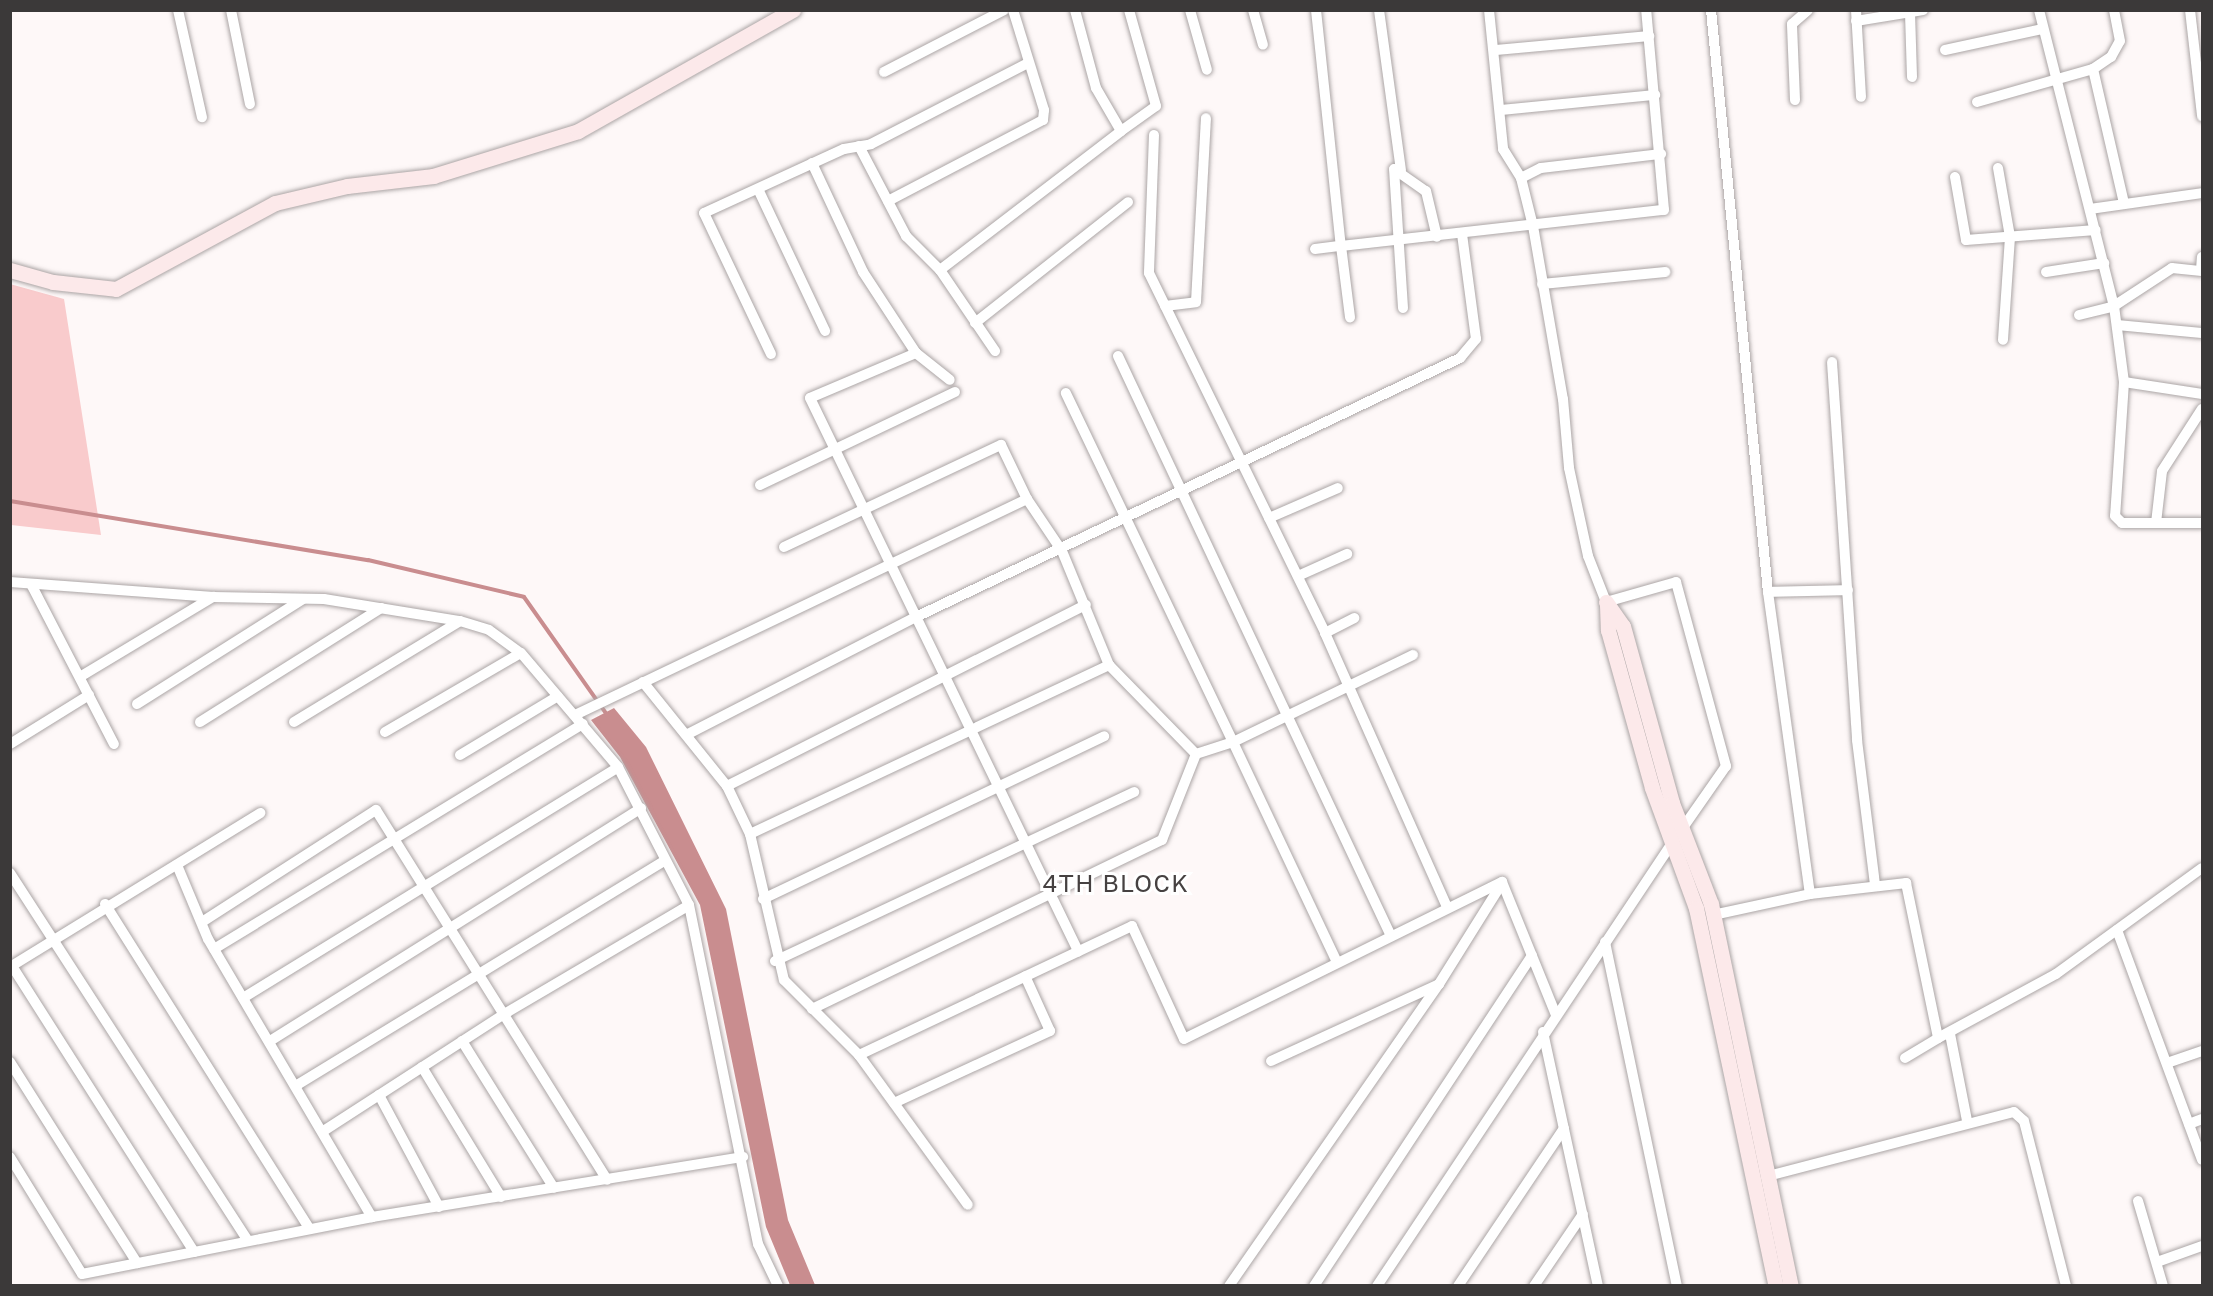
<!DOCTYPE html>
<html>
<head>
<meta charset="utf-8">
<style>
  body { margin:0 }
  #map { position:relative; width:2213px; height:1296px; overflow:hidden; background:#fef8f8; font-family:"Golos Text",sans-serif }
  div>[style] { position:absolute }
  .green>* { inset:0; background:#f9cbcc }
  .water>* { inset:0; background:#c98d8f }
  .stream>* { height:4px; margin:-2px; padding:0 2px; transform-origin:2px; border-radius:2px; background:#c98d8f }
  .roads { filter:drop-shadow(0 0 2px #aba5a5) drop-shadow(0 0 2px #aba5a5) }
  .street>* { height:10px; margin:-5px; padding:0 5px; transform-origin:5px; border-radius:5px; background:#fff }
  .secondary>* { height:15px; margin:-7.5px; padding:0 7.5px; transform-origin:7.5px; border-radius:7.5px; background:#fce9ea }
  span { translate:-50% -50%; white-space:nowrap; text-align:center; line-height:1.15; -webkit-text-stroke:6px #fff; paint-order:stroke }
  .quarter-label { font-size:24px; color:#464141; letter-spacing:1.5px }
  .frame { position:absolute; inset:0; border:12px solid #3b3939; pointer-events:none }
</style>
</head>
<body>
<div id="map">
  <div class="green">
    <i style="clip-path:polygon(10px 284px,64px 299px,101px 535px,11px 525px)"></i>
  </div>
  <div class="water">
    <i style="clip-path:polygon(614px 708px,646px 747px,726px 909px,788px 1220px,815px 1285px,790px 1285px,766px 1227px,700px 905px,620px 757px,591px 720px)"></i>
  </div>
  <div class="stream">
    <i style="left:10px;top:501px;width:363px;rotate:9.4deg"></i>
    <i style="left:368px;top:560px;width:160px;rotate:13.3deg"></i>
    <i style="left:524px;top:597px;width:146px;rotate:54.8deg"></i>
  </div>
  <div class="roads">
    <div class="street">
      <i style="left:178px;top:10px;width:110px;rotate:77.4deg"></i>
      <i style="left:231px;top:10px;width:96px;rotate:78.6deg"></i>
      <i style="left:1190px;top:10px;width:62px;rotate:74.2deg"></i>
      <i style="left:1253px;top:10px;width:36px;rotate:74deg"></i>
      <i style="left:1316px;top:10px;width:237px;rotate:84deg"></i>
      <i style="left:1341px;top:246px;width:325px;rotate:-6.4deg"></i>
      <i style="left:1664px;top:210px;width:201px;rotate:-95.1deg"></i>
      <i style="left:1379px;top:10px;width:162px;rotate:82.2deg"></i>
      <i style="left:1489px;top:10px;width:140px;rotate:84.2deg"></i>
      <i style="left:1503px;top:149px;width:34px;rotate:58deg"></i>
      <i style="left:1521px;top:178px;width:49px;rotate:76deg"></i>
      <i style="left:1533px;top:226px;width:176px;rotate:80.2deg"></i>
      <i style="left:1563px;top:399px;width:69px;rotate:85deg"></i>
      <i style="left:1569px;top:468px;width:90px;rotate:77.8deg"></i>
      <i style="left:1588px;top:556px;width:49px;rotate:68.6deg"></i>
      <i style="left:1606px;top:602px;width:73px;rotate:-15.9deg"></i>
      <i style="left:1676px;top:582px;width:191px;rotate:74.8deg"></i>
      <i style="left:1726px;top:766px;width:77px;rotate:124.9deg"></i>
      <i style="left:1711px;top:10px;width:585px;rotate:84.41deg"></i>
      <i style="left:1768px;top:592px;width:305px;rotate:82.1deg"></i>
      <i style="left:1856px;top:10px;width:87px;rotate:86.7deg"></i>
      <i style="left:2039px;top:10px;width:305px;rotate:75.8deg"></i>
      <i style="left:2114px;top:306px;width:77px;rotate:82.5deg"></i>
      <i style="left:2124px;top:382px;width:134px;rotate:93.8deg"></i>
      <i style="left:2115px;top:516px;width:10px;rotate:45deg"></i>
      <i style="left:2122px;top:523px;width:80px"></i>
      <i style="left:2190px;top:10px;width:107px;rotate:83.5deg"></i>
      <i style="left:1910px;top:13px;width:64px;rotate:88.2deg"></i>
      <i style="left:1856px;top:21px;width:68px;rotate:-9.3deg"></i>
      <i style="left:1496px;top:50px;width:154px;rotate:-5.2deg"></i>
      <i style="left:1945px;top:50px;width:99px;rotate:-12.2deg"></i>
      <i style="left:2093px;top:69px;width:138px;rotate:77deg"></i>
      <i style="left:884px;top:72px;width:135px;rotate:-27.3deg"></i>
      <i style="left:1795px;top:100px;width:76px;rotate:-92.3deg"></i>
      <i style="left:1792px;top:24px;width:21px;rotate:-41deg"></i>
      <i style="left:1977px;top:102px;width:121px;rotate:-15.9deg"></i>
      <i style="left:2093px;top:69px;width:22px;rotate:-34deg"></i>
      <i style="left:2111px;top:57px;width:18px;rotate:-61deg"></i>
      <i style="left:2120px;top:41px;width:32px;rotate:-101deg"></i>
      <i style="left:1501px;top:110px;width:155px;rotate:-5.6deg"></i>
      <i style="left:1121px;top:131px;width:43px;rotate:-35.5deg"></i>
      <i style="left:1156px;top:106px;width:100px;rotate:-105.7deg"></i>
      <i style="left:1154px;top:135px;width:138px;rotate:92.1deg"></i>
      <i style="left:1149px;top:273px;width:401px;rotate:63.9deg"></i>
      <i style="left:1325px;top:633px;width:300px;rotate:66deg"></i>
      <i style="left:859px;top:146px;width:102px;rotate:62.4deg"></i>
      <i style="left:906px;top:236px;width:48px;rotate:45deg"></i>
      <i style="left:940px;top:270px;width:98px;rotate:55.8deg"></i>
      <i style="left:812px;top:163px;width:120px;rotate:64.9deg"></i>
      <i style="left:863px;top:272px;width:97px;rotate:56.8deg"></i>
      <i style="left:916px;top:353px;width:43px;rotate:38.5deg"></i>
      <i style="left:1998px;top:168px;width:70px;rotate:80.1deg"></i>
      <i style="left:2010px;top:237px;width:103px;rotate:93.9deg"></i>
      <i style="left:1955px;top:177px;width:64px;rotate:80.1deg"></i>
      <i style="left:1966px;top:240px;width:130px;rotate:-4.4deg"></i>
      <i style="left:1521px;top:178px;width:22px;rotate:-27deg"></i>
      <i style="left:1541px;top:168px;width:121px;rotate:-6.7deg"></i>
      <i style="left:758px;top:189px;width:157px;rotate:64.7deg"></i>
      <i style="left:888px;top:201px;width:175px;rotate:-27.6deg"></i>
      <i style="left:1043px;top:120px;width:10px;rotate:-84deg"></i>
      <i style="left:1044px;top:110px;width:105px;rotate:-107.2deg"></i>
      <i style="left:2090px;top:209px;width:113px;rotate:-8.1deg"></i>
      <i style="left:1315px;top:249px;width:26px;rotate:-7deg"></i>
      <i style="left:1341px;top:246px;width:72px;rotate:82.8deg"></i>
      <i style="left:940px;top:270px;width:228px;rotate:-37.5deg"></i>
      <i style="left:1121px;top:131px;width:50px;rotate:-120.2deg"></i>
      <i style="left:1096px;top:88px;width:81px;rotate:-105.1deg"></i>
      <i style="left:2201px;top:270px;width:13px;rotate:-86deg"></i>
      <i style="left:2046px;top:272px;width:59px;rotate:-8.8deg"></i>
      <i style="left:1542px;top:284px;width:124px;rotate:-5.6deg"></i>
      <i style="left:1165px;top:306px;width:31px;rotate:-7deg"></i>
      <i style="left:1196px;top:302px;width:184px;rotate:-86.9deg"></i>
      <i style="left:1403px;top:308px;width:139px;rotate:-93.7deg"></i>
      <i style="left:1394px;top:169px;width:39px;rotate:35deg"></i>
      <i style="left:1426px;top:191px;width:47px;rotate:76.6deg"></i>
      <i style="left:2079px;top:315px;width:36px;rotate:-14deg"></i>
      <i style="left:2114px;top:306px;width:69px;rotate:-33.2deg"></i>
      <i style="left:2172px;top:268px;width:30px;rotate:6deg"></i>
      <i style="left:975px;top:323px;width:195px;rotate:-38.3deg"></i>
      <i style="left:2117px;top:325px;width:85px;rotate:5.4deg"></i>
      <i style="left:916px;top:353px;width:115px;rotate:157deg"></i>
      <i style="left:810px;top:398px;width:615px;rotate:64.14deg"></i>
      <i style="left:771px;top:354px;width:156px;rotate:-115.4deg"></i>
      <i style="left:704px;top:213px;width:154px;rotate:-24.6deg"></i>
      <i style="left:844px;top:149px;width:27px;rotate:-10deg"></i>
      <i style="left:871px;top:144px;width:177px;rotate:-27.3deg"></i>
      <i style="left:1118px;top:356px;width:639px;rotate:64.8deg"></i>
      <i style="left:1832px;top:362px;width:379px;rotate:86.2deg"></i>
      <i style="left:1857px;top:740px;width:145px;rotate:82.9deg"></i>
      <i style="left:2124px;top:382px;width:79px;rotate:8.7deg"></i>
      <i style="left:760px;top:485px;width:216px;rotate:-25.5deg"></i>
      <i style="left:1269px;top:518px;width:75px;rotate:-23.5deg"></i>
      <i style="left:2156px;top:523px;width:52px;rotate:-83.4deg"></i>
      <i style="left:2162px;top:471px;width:74px;rotate:-57.2deg"></i>
      <i style="left:784px;top:547px;width:240px;rotate:-25.2deg"></i>
      <i style="left:1001px;top:445px;width:60px;rotate:64.3deg"></i>
      <i style="left:1027px;top:499px;width:63px;rotate:56.1deg"></i>
      <i style="left:1062px;top:551px;width:123px;rotate:67.6deg"></i>
      <i style="left:1109px;top:665px;width:124px;rotate:45.7deg"></i>
      <i style="left:1196px;top:754px;width:39px;rotate:-18deg"></i>
      <i style="left:1233px;top:742px;width:387px;rotate:-115.6deg"></i>
      <i style="left:1298px;top:576px;width:54px;rotate:-24.2deg"></i>
      <i style="left:10px;top:582px;width:204px;rotate:4.2deg"></i>
      <i style="left:213px;top:597px;width:111px;rotate:1deg"></i>
      <i style="left:324px;top:599px;width:138px;rotate:9.2deg"></i>
      <i style="left:460px;top:621px;width:30px;rotate:17deg"></i>
      <i style="left:489px;top:630px;width:39px;rotate:36deg"></i>
      <i style="left:521px;top:653px;width:150px;rotate:49.6deg"></i>
      <i style="left:618px;top:767px;width:155px;rotate:62.8deg"></i>
      <i style="left:689px;top:905px;width:346px;rotate:78.5deg"></i>
      <i style="left:758px;top:1244px;width:47px;rotate:64.5deg"></i>
      <i style="left:32px;top:586px;width:178px;rotate:62.6deg"></i>
      <i style="left:1768px;top:592px;width:80px;rotate:-1.4deg"></i>
      <i style="left:1325px;top:633px;width:33px;rotate:-27deg"></i>
      <i style="left:83px;top:675px;width:152px;rotate:-31deg"></i>
      <i style="left:643px;top:682px;width:134px;rotate:51.1deg"></i>
      <i style="left:727px;top:786px;width:53px;rotate:64.4deg"></i>
      <i style="left:750px;top:834px;width:150px;rotate:76.9deg"></i>
      <i style="left:784px;top:980px;width:106px;rotate:45deg"></i>
      <i style="left:859px;top:1055px;width:185px;rotate:54deg"></i>
      <i style="left:137px;top:704px;width:196px;rotate:-32.3deg"></i>
      <i style="left:575px;top:715px;width:501px;rotate:-25.54deg"></i>
      <i style="left:200px;top:722px;width:214px;rotate:-32.2deg"></i>
      <i style="left:294px;top:722px;width:194px;rotate:-31.3deg"></i>
      <i style="left:385px;top:732px;width:157px;rotate:-30.2deg"></i>
      <i style="left:688px;top:734px;width:256px;rotate:-27.2deg"></i>
      <i style="left:916px;top:617px;width:603px;rotate:-25.46deg"></i>
      <i style="left:1460px;top:358px;width:25px;rotate:-50deg"></i>
      <i style="left:1476px;top:339px;width:106px;rotate:-97.6deg"></i>
      <i style="left:10px;top:744px;width:93px;rotate:-31.8deg"></i>
      <i style="left:460px;top:755px;width:114px;rotate:-31deg"></i>
      <i style="left:727px;top:786px;width:402px;rotate:-26.8deg"></i>
      <i style="left:750px;top:834px;width:397px;rotate:-25.2deg"></i>
      <i style="left:177px;top:865px;width:80px;rotate:67.3deg"></i>
      <i style="left:208px;top:939px;width:323px;rotate:59.5deg"></i>
      <i style="left:10px;top:873px;width:438px;rotate:57.1deg"></i>
      <i style="left:1502px;top:882px;width:144px;rotate:67.9deg"></i>
      <i style="left:763px;top:899px;width:378px;rotate:-25.5deg"></i>
      <i style="left:105px;top:904px;width:384px;rotate:57.8deg"></i>
      <i style="left:1713px;top:915px;width:99px;rotate:-12.2deg"></i>
      <i style="left:1810px;top:894px;width:97px;rotate:-6.5deg"></i>
      <i style="left:1906px;top:883px;width:158px;rotate:78.3deg"></i>
      <i style="left:1938px;top:1038px;width:134px;rotate:-28.5deg"></i>
      <i style="left:2056px;top:974px;width:180px;rotate:-36deg"></i>
      <i style="left:202px;top:922px;width:207px;rotate:-32.8deg"></i>
      <i style="left:376px;top:810px;width:436px;rotate:58deg"></i>
      <i style="left:2117px;top:930px;width:245px;rotate:69.7deg"></i>
      <i style="left:1605px;top:942px;width:351px;rotate:78.2deg"></i>
      <i style="left:214px;top:949px;width:432px;rotate:-31.4deg"></i>
      <i style="left:1336px;top:960px;width:241px;rotate:-115.3deg"></i>
      <i style="left:1233px;top:742px;width:200px;rotate:-25.8deg"></i>
      <i style="left:775px;top:961px;width:397px;rotate:-25.2deg"></i>
      <i style="left:12px;top:966px;width:339px;rotate:57.5deg"></i>
      <i style="left:10px;top:967px;width:294px;rotate:-31.6deg"></i>
      <i style="left:243px;top:998px;width:440px;rotate:-31.6deg"></i>
      <i style="left:812px;top:1009px;width:389px;rotate:-25.8deg"></i>
      <i style="left:1162px;top:840px;width:92px;rotate:-68.4deg"></i>
      <i style="left:1543px;top:1032px;width:260px;rotate:77.8deg"></i>
      <i style="left:1950px;top:1034px;width:89px;rotate:78.9deg"></i>
      <i style="left:270px;top:1041px;width:438px;rotate:-32.1deg"></i>
      <i style="left:462px;top:1041px;width:173px;rotate:58deg"></i>
      <i style="left:859px;top:1055px;width:302px;rotate:-25.3deg"></i>
      <i style="left:1132px;top:926px;width:124px;rotate:65.3deg"></i>
      <i style="left:1184px;top:1039px;width:355px;rotate:-26.3deg"></i>
      <i style="left:1905px;top:1058px;width:39px;rotate:-31deg"></i>
      <i style="left:1271px;top:1061px;width:185px;rotate:-24.6deg"></i>
      <i style="left:10px;top:1062px;width:238px;rotate:57.7deg"></i>
      <i style="left:2167px;top:1063px;width:37px;rotate:-19deg"></i>
      <i style="left:422px;top:1067px;width:152px;rotate:58.7deg"></i>
      <i style="left:297px;top:1085px;width:431px;rotate:-31.4deg"></i>
      <i style="left:379px;top:1095px;width:127px;rotate:61.8deg"></i>
      <i style="left:894px;top:1103px;width:172px;rotate:-24.8deg"></i>
      <i style="left:1050px;top:1031px;width:60px;rotate:-114.4deg"></i>
      <i style="left:2189px;top:1124px;width:14px;rotate:-21deg"></i>
      <i style="left:325px;top:1130px;width:216px;rotate:-32.9deg"></i>
      <i style="left:506px;top:1013px;width:212px;rotate:-30.5deg"></i>
      <i style="left:10px;top:1157px;width:137px;rotate:58.4deg"></i>
      <i style="left:82px;top:1274px;width:296px;rotate:-11.1deg"></i>
      <i style="left:372px;top:1217px;width:376px;rotate:-9.2deg"></i>
      <i style="left:1768px;top:1176px;width:254px;rotate:-14.6deg"></i>
      <i style="left:2014px;top:1112px;width:13px;rotate:42deg"></i>
      <i style="left:2024px;top:1121px;width:170px;rotate:75.7deg"></i>
      <i style="left:2138px;top:1201px;width:89px;rotate:73.6deg"></i>
      <i style="left:2157px;top:1262px;width:48px;rotate:-19.6deg"></i>
      <i style="left:1229px;top:1286px;width:368px;rotate:-55.2deg"></i>
      <i style="left:1439px;top:984px;width:119px;rotate:-58deg"></i>
      <i style="left:1314px;top:1286px;width:396px;rotate:-56.6deg"></i>
      <i style="left:1377px;top:1286px;width:532px;rotate:-56.34deg"></i>
      <i style="left:1458px;top:1286px;width:190px;rotate:-56.1deg"></i>
      <i style="left:1534px;top:1286px;width:87px;rotate:-55.8deg"></i>
    </div>
    <div class="secondary">
      <i style="left:10px;top:270px;width:45px;rotate:15.6deg"></i>
      <i style="left:53px;top:282px;width:63px;rotate:6.3deg"></i>
      <i style="left:116px;top:289px;width:181px;rotate:-28.4deg"></i>
      <i style="left:275px;top:203px;width:74px;rotate:-13.3deg"></i>
      <i style="left:347px;top:186px;width:87px;rotate:-6.6deg"></i>
      <i style="left:433px;top:176px;width:152px;rotate:-17.2deg"></i>
      <i style="left:578px;top:131px;width:247px;rotate:-29.4deg"></i>
      <i style="left:1606px;top:602px;width:29px;rotate:55deg"></i>
      <i style="left:1623px;top:626px;width:184px;rotate:74.5deg"></i>
      <i style="left:1672px;top:803px;width:108px;rotate:68.9deg"></i>
      <i style="left:1711px;top:904px;width:390px;rotate:78.2deg"></i>
      <i style="left:1607px;top:605px;width:25px;rotate:88deg"></i>
      <i style="left:1608px;top:630px;width:164px;rotate:74.4deg"></i>
      <i style="left:1652px;top:788px;width:128px;rotate:69.9deg"></i>
      <i style="left:1696px;top:908px;width:386px;rotate:78.1deg"></i>
    </div>
  </div>
  <div class="quarter-label">
    <span style="left:1116px;top:883px">4TH BLOCK</span>
  </div>
  <div class="frame"></div>
</div>
</body>
</html>
